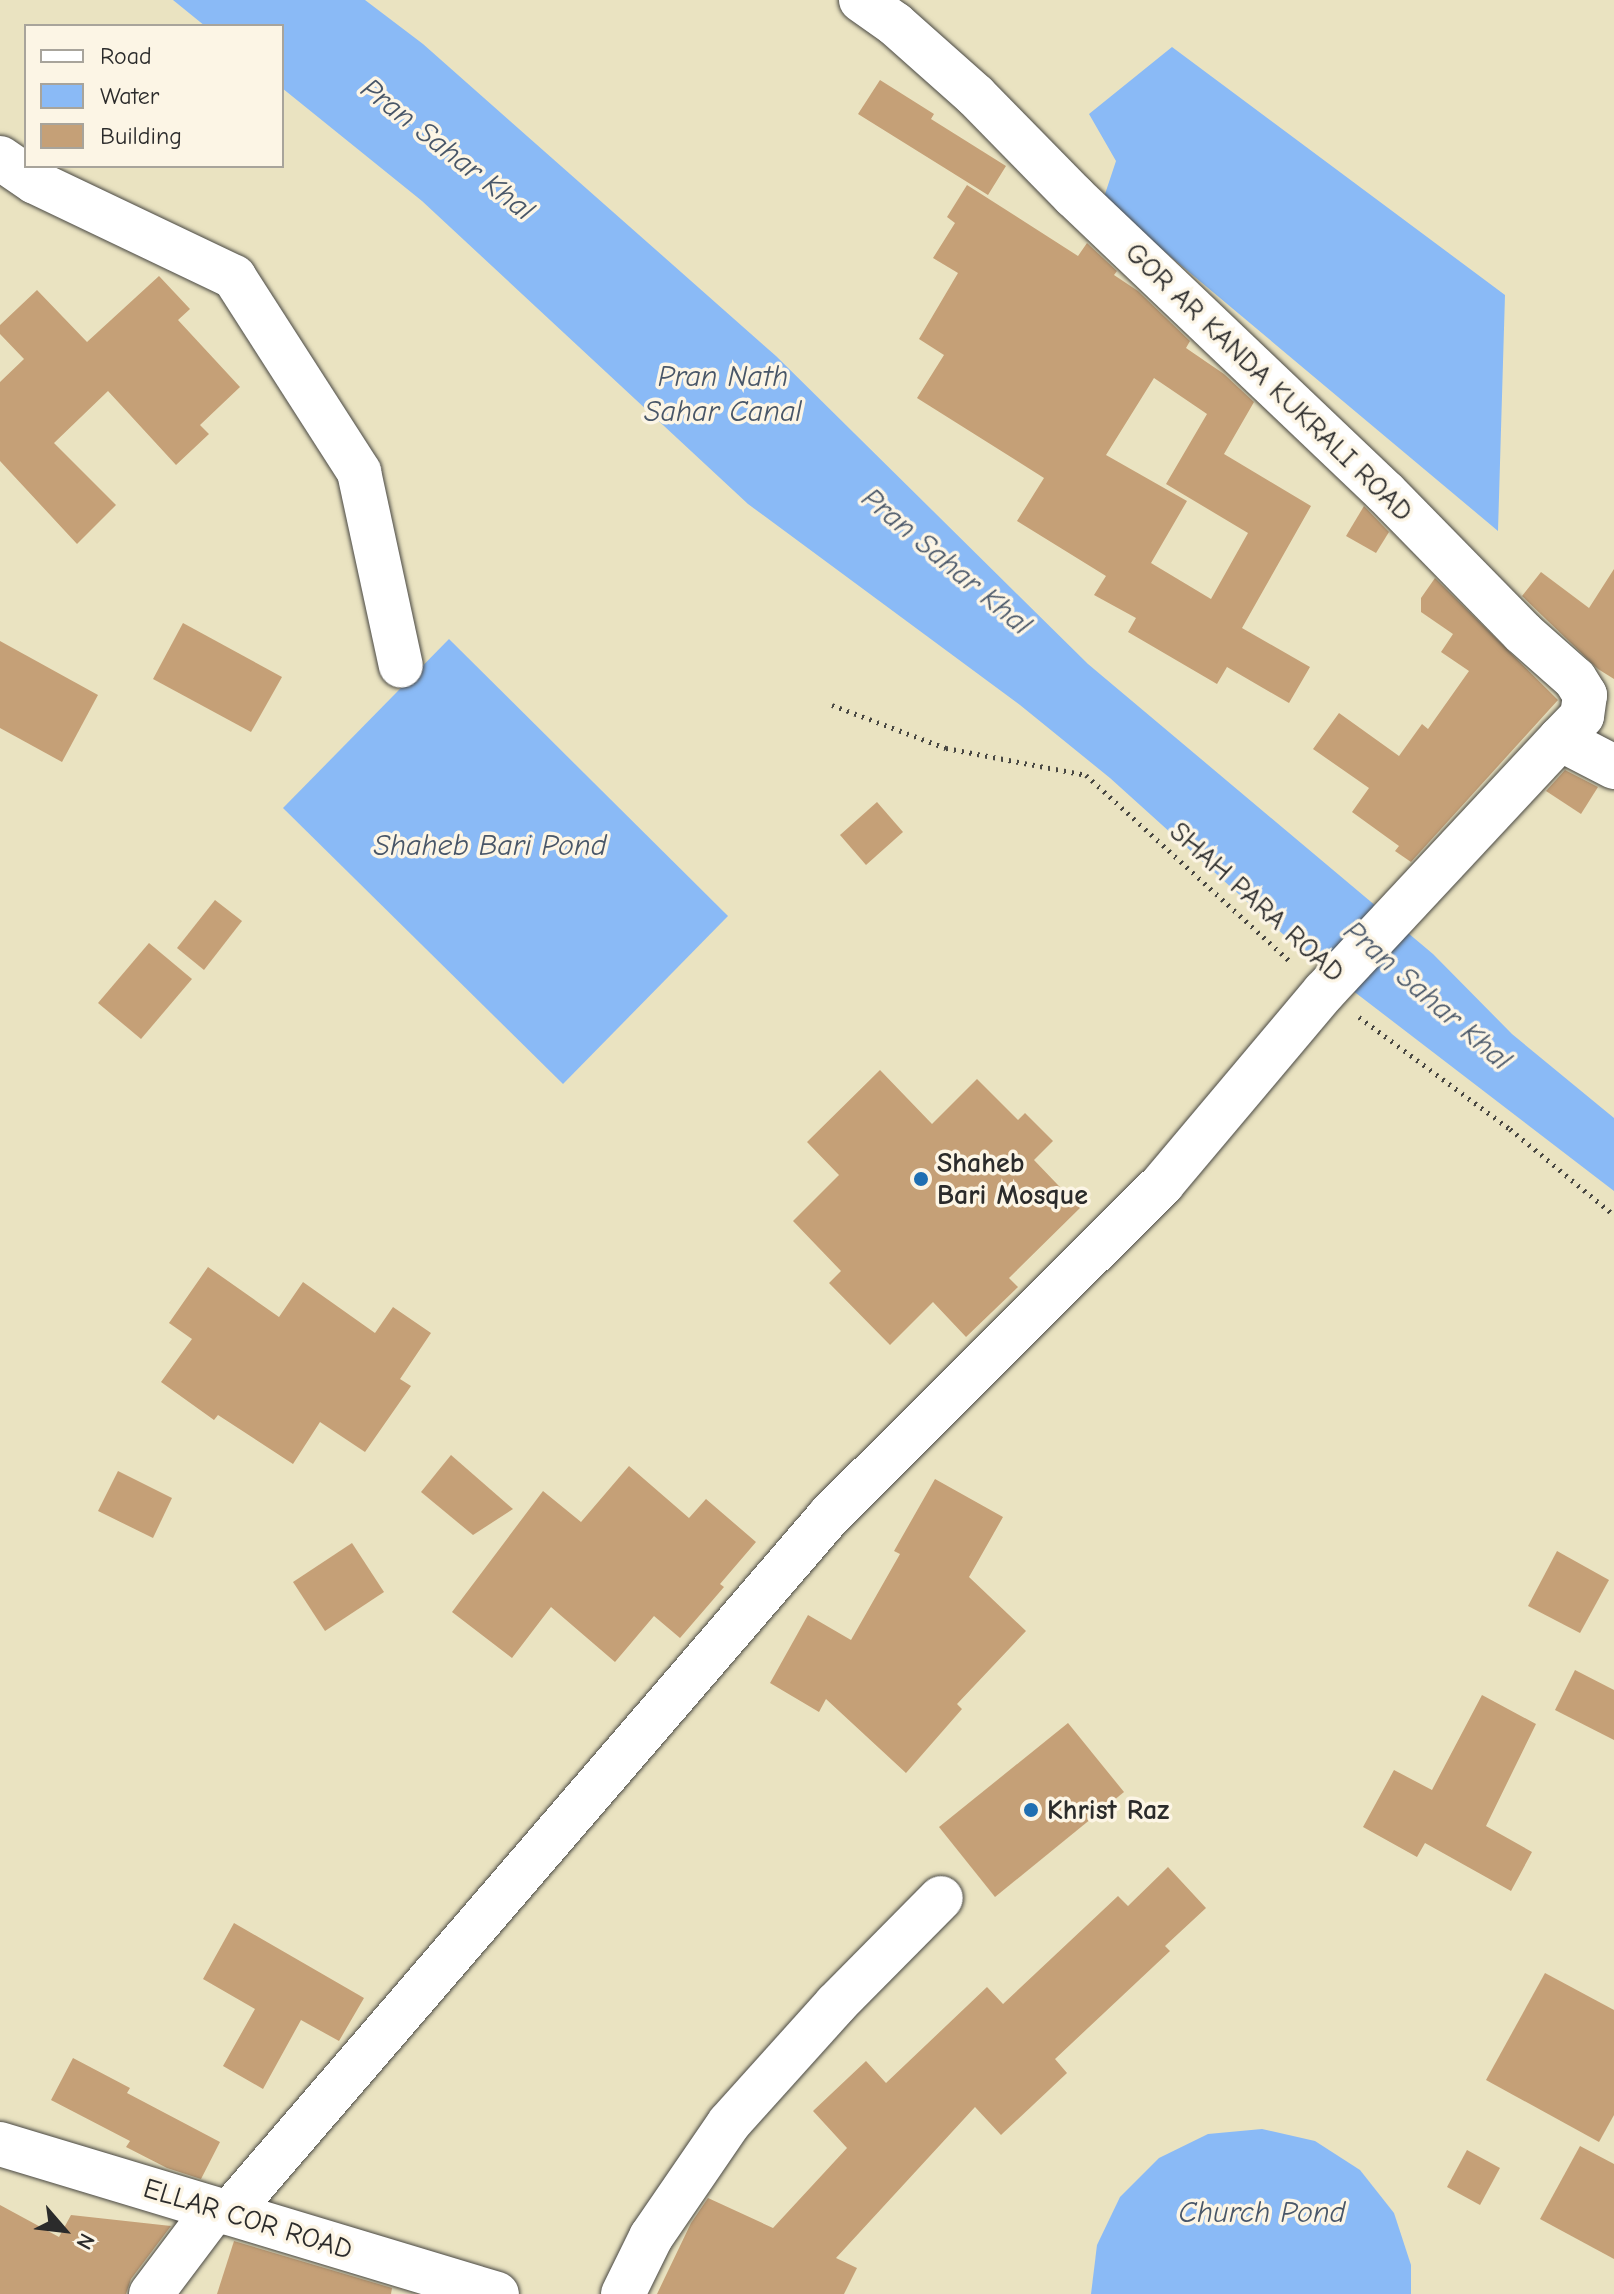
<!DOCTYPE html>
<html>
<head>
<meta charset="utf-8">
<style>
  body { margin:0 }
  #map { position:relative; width:1614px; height:2294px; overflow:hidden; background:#eae3c1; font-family:"Comic Neue",sans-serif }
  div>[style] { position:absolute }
  .water>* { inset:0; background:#8abaf6 }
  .building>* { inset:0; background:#c5a077 }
  .path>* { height:5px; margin-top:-2.5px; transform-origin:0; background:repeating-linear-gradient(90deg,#484742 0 2px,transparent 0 8px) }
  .roads { filter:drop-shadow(0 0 2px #484742) drop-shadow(0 0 2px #484742) }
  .minor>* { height:44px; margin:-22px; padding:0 22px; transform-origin:22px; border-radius:22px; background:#fff }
  .major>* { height:44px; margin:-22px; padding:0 22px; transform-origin:22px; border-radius:22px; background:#fff }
  .dots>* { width:22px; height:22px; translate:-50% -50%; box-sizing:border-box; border:4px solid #fcf5e5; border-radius:50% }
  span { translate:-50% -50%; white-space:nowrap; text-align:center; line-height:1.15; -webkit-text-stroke:7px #fcf5e5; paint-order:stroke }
  .street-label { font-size:28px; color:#2b2b2b }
  .poi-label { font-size:28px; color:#2b2b2b; font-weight:700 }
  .left { translate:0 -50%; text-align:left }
  .water-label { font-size:30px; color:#485668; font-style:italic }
  .legend { position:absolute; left:24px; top:24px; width:260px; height:144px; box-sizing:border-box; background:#fcf5e5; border:2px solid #a8a49b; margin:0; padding:10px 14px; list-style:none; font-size:24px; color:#2b2b2b }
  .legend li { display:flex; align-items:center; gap:16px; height:40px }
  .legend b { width:40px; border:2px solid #a8a49b }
  .north { position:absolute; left:24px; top:2190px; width:80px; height:80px; -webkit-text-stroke:6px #fcf5e5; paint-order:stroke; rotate:118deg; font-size:22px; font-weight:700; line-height:32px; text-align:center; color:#2b2b2b }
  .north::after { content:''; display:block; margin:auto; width:28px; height:36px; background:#2b2b2b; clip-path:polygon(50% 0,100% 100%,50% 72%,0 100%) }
</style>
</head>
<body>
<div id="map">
  <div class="water">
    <i style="clip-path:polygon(173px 0,365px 0,423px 44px,776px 356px,1088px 664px,1433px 954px,1512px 1034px,1614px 1118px,1614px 1191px,1305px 954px,1110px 778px,1020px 705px,748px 504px,422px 201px,282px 88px,282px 26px,205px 26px)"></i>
    <i style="clip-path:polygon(1172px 47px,1505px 295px,1498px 531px,1103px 200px,1116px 161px,1089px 114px)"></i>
    <i style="clip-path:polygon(449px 639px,728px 916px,563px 1084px,283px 808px)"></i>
    <i style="clip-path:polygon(1262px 2129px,1315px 2141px,1360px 2170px,1394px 2213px,1411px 2265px,1411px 2294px,1091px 2294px,1097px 2245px,1120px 2197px,1159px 2158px,1208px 2134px)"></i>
  </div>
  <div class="building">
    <i style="clip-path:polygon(880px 80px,934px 114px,931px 119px,1006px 166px,988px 195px,858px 114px)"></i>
    <i style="clip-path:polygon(evenodd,967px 185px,1078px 256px,1087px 243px,1117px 271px,1114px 275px,1138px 291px,1190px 341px,1186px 348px,1224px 374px,1254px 402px,1224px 454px,1311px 506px,1242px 628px,1310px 667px,1289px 703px,1227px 667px,1217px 684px,1128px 632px,1136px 618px,1094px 595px,1106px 576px,1017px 521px,1044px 478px,917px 398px,944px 355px,919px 339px,958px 273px,933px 258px,955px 223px,947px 217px,967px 185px,1154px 378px,1207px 414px,1166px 484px,1248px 533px,1211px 599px,1151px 563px,1187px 501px,1106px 455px,1154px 378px)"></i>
    <i style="clip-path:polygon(159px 276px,190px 309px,178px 320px,240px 387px,200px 425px,209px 434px,176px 465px,108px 391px,54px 443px,116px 505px,77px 544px,0 461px,0 382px,24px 359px,0 334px,0 325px,37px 290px,87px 342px)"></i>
    <i style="clip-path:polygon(1364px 506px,1389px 532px,1376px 553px,1346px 536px)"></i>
    <i style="clip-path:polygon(1614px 569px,1614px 679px,1598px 669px,1522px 596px,1541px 572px,1589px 608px)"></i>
    <i style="clip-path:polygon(1435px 578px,1558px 700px,1411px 862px,1395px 851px,1399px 846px,1352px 812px,1369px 788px,1313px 749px,1339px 713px,1399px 756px,1422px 724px,1428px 729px,1469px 671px,1441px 652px,1453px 634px,1421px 612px,1421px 598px)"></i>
    <i style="clip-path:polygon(183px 623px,282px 677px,251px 732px,153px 679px)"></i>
    <i style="clip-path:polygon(0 641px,98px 695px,62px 762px,0 728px)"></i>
    <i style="clip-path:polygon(1565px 770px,1598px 787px,1581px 814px,1546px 791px)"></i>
    <i style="clip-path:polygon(877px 802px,903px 832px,866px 865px,840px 835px)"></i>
    <i style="clip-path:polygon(215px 900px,242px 921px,204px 970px,177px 948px)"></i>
    <i style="clip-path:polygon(149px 943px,192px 979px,141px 1039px,98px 1003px)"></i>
    <i style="clip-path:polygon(880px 1070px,932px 1124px,977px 1079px,1018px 1120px,1025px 1113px,1053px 1141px,1034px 1160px,1080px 1208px,1009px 1278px,1018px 1287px,966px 1337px,933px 1302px,890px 1345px,829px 1283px,841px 1271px,793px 1221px,839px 1175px,807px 1142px)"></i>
    <i style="clip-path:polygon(208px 1267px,279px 1317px,303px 1282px,375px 1333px,393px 1307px,431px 1333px,400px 1379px,411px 1386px,365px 1452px,320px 1422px,293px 1464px,218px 1415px,214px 1420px,161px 1382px,192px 1339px,169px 1323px)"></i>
    <i style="clip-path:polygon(451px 1455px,513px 1509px,473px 1535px,421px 1492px)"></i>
    <i style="clip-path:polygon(629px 1466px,689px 1518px,706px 1499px,756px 1542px,720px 1584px,724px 1587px,680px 1638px,654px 1616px,615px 1662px,551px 1607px,512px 1658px,452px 1612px,543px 1491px,581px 1522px)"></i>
    <i style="clip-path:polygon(118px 1471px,172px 1498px,153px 1538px,98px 1511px)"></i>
    <i style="clip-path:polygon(935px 1479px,1003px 1517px,969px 1577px,1026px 1631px,957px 1704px,962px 1709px,906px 1773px,826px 1699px,819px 1712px,770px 1683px,808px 1615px,851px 1640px,900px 1554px,894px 1551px)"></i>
    <i style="clip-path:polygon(352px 1543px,384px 1592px,325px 1631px,293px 1582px)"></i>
    <i style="clip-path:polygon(1557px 1551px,1609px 1580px,1580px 1633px,1528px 1606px)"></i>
    <i style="clip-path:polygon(1575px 1670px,1614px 1690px,1614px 1740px,1555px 1710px)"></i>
    <i style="clip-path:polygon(1482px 1695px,1536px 1724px,1486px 1826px,1532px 1852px,1511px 1891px,1425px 1843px,1417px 1857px,1363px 1827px,1394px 1770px,1432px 1790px)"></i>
    <i style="clip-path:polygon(1068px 1723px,1124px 1792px,995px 1897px,939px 1827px)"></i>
    <i style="clip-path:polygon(1168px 1867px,1206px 1908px,1165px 1946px,1170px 1951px,1055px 2059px,1067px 2073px,1001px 2135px,975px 2107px,836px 2258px,857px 2268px,844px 2294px,657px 2294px,691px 2223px,708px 2198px,773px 2228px,847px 2148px,813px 2111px,866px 2061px,886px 2083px,987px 1987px,1003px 2004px,1118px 1896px,1128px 1906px)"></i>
    <i style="clip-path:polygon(234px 1923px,364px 1998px,339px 2041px,301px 2020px,263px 2089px,223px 2066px,255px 2009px,203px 1979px)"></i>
    <i style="clip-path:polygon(1545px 1973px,1614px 2010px,1614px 2115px,1599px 2142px,1486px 2080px)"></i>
    <i style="clip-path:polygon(73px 2058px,130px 2088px,127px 2093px,220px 2142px,201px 2179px,167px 2168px,126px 2147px,130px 2141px,51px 2100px)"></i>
    <i style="clip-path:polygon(1580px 2146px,1614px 2164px,1614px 2259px,1540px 2219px)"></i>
    <i style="clip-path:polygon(1467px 2150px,1500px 2168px,1480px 2205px,1447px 2187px)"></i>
    <i style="clip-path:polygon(0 2205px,59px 2237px,71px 2215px,171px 2226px,131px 2279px,126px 2294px,0 2294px)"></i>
    <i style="clip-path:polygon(234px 2241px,392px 2288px,391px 2294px,217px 2294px)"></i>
  </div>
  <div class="path">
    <i style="left:832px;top:705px;width:122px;rotate:20.7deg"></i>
    <i style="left:946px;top:748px;width:143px;rotate:10.9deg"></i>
    <i style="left:1086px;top:775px;width:279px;rotate:42.4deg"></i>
    <i style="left:1359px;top:1017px;width:188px;rotate:36.6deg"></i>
    <i style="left:1510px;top:1129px;width:135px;rotate:39.6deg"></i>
  </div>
  <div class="roads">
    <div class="minor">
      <i style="left:861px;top:0;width:42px;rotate:35.2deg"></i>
      <i style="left:895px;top:24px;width:108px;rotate:41.6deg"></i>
      <i style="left:976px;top:96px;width:140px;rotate:45.6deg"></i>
      <i style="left:1074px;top:196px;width:429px;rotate:43.6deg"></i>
      <i style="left:1385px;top:492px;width:197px;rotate:45.6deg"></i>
      <i style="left:1523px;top:633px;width:69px;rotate:41.5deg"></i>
      <i style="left:1575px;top:679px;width:19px;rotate:58deg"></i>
      <i style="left:1585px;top:695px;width:21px;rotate:98deg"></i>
      <i style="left:1582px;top:716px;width:32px;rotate:134deg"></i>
      <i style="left:1560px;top:739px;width:61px;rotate:27.4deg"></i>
      <i style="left:0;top:158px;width:42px;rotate:34.4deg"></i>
      <i style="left:35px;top:182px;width:221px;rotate:25.5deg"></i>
      <i style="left:234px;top:277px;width:232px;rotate:57.3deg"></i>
      <i style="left:359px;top:472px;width:198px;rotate:77.8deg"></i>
      <i style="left:229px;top:2213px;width:921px;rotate:-49.27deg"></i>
      <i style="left:830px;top:1515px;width:470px;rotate:-44.9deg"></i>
      <i style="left:1163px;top:1183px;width:250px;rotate:-49.9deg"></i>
      <i style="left:1324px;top:992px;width:346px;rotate:-47deg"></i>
      <i style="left:151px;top:2294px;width:106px;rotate:-53deg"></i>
      <i style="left:623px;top:2294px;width:64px;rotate:-63.8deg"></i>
      <i style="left:651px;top:2237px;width:138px;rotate:-55.6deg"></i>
      <i style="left:729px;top:2123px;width:160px;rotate:-48deg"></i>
      <i style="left:836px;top:2004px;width:149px;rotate:-45.3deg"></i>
    </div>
    <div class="major">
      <i style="left:0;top:2144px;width:519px;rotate:16.79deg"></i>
    </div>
  </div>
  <div class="dots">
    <i style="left:921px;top:1179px;background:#1f6fb2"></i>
    <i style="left:1031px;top:1810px;background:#1f6fb2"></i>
  </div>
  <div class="street-label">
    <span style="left:1269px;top:382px;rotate:44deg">GOR AR KANDA KUKRALI ROAD</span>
    <span style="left:1257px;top:902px;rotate:42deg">SHAH PARA ROAD</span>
    <span style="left:248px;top:2219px;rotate:17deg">ELLAR COR ROAD</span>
  </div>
  <div class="poi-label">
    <span class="left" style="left:937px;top:1179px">Shaheb<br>Bari Mosque</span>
    <span class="left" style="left:1047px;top:1810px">Khrist Raz</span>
  </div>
  <div class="water-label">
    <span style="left:447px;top:150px;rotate:38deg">Pran Sahar Khal</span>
    <span style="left:723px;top:394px">Pran Nath<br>Sahar Canal</span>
    <span style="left:946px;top:562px;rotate:40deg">Pran Sahar Khal</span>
    <span style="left:490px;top:846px">Shaheb Bari Pond</span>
    <span style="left:1427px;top:996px;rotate:41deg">Pran Sahar Khal</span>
    <span style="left:1262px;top:2213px">Church Pond</span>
  </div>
  <ul class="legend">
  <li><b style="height:10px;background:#fff"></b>Road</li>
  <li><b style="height:22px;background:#8abaf6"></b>Water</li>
  <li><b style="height:22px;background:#c5a077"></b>Building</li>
  </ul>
  <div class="north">N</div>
</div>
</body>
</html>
